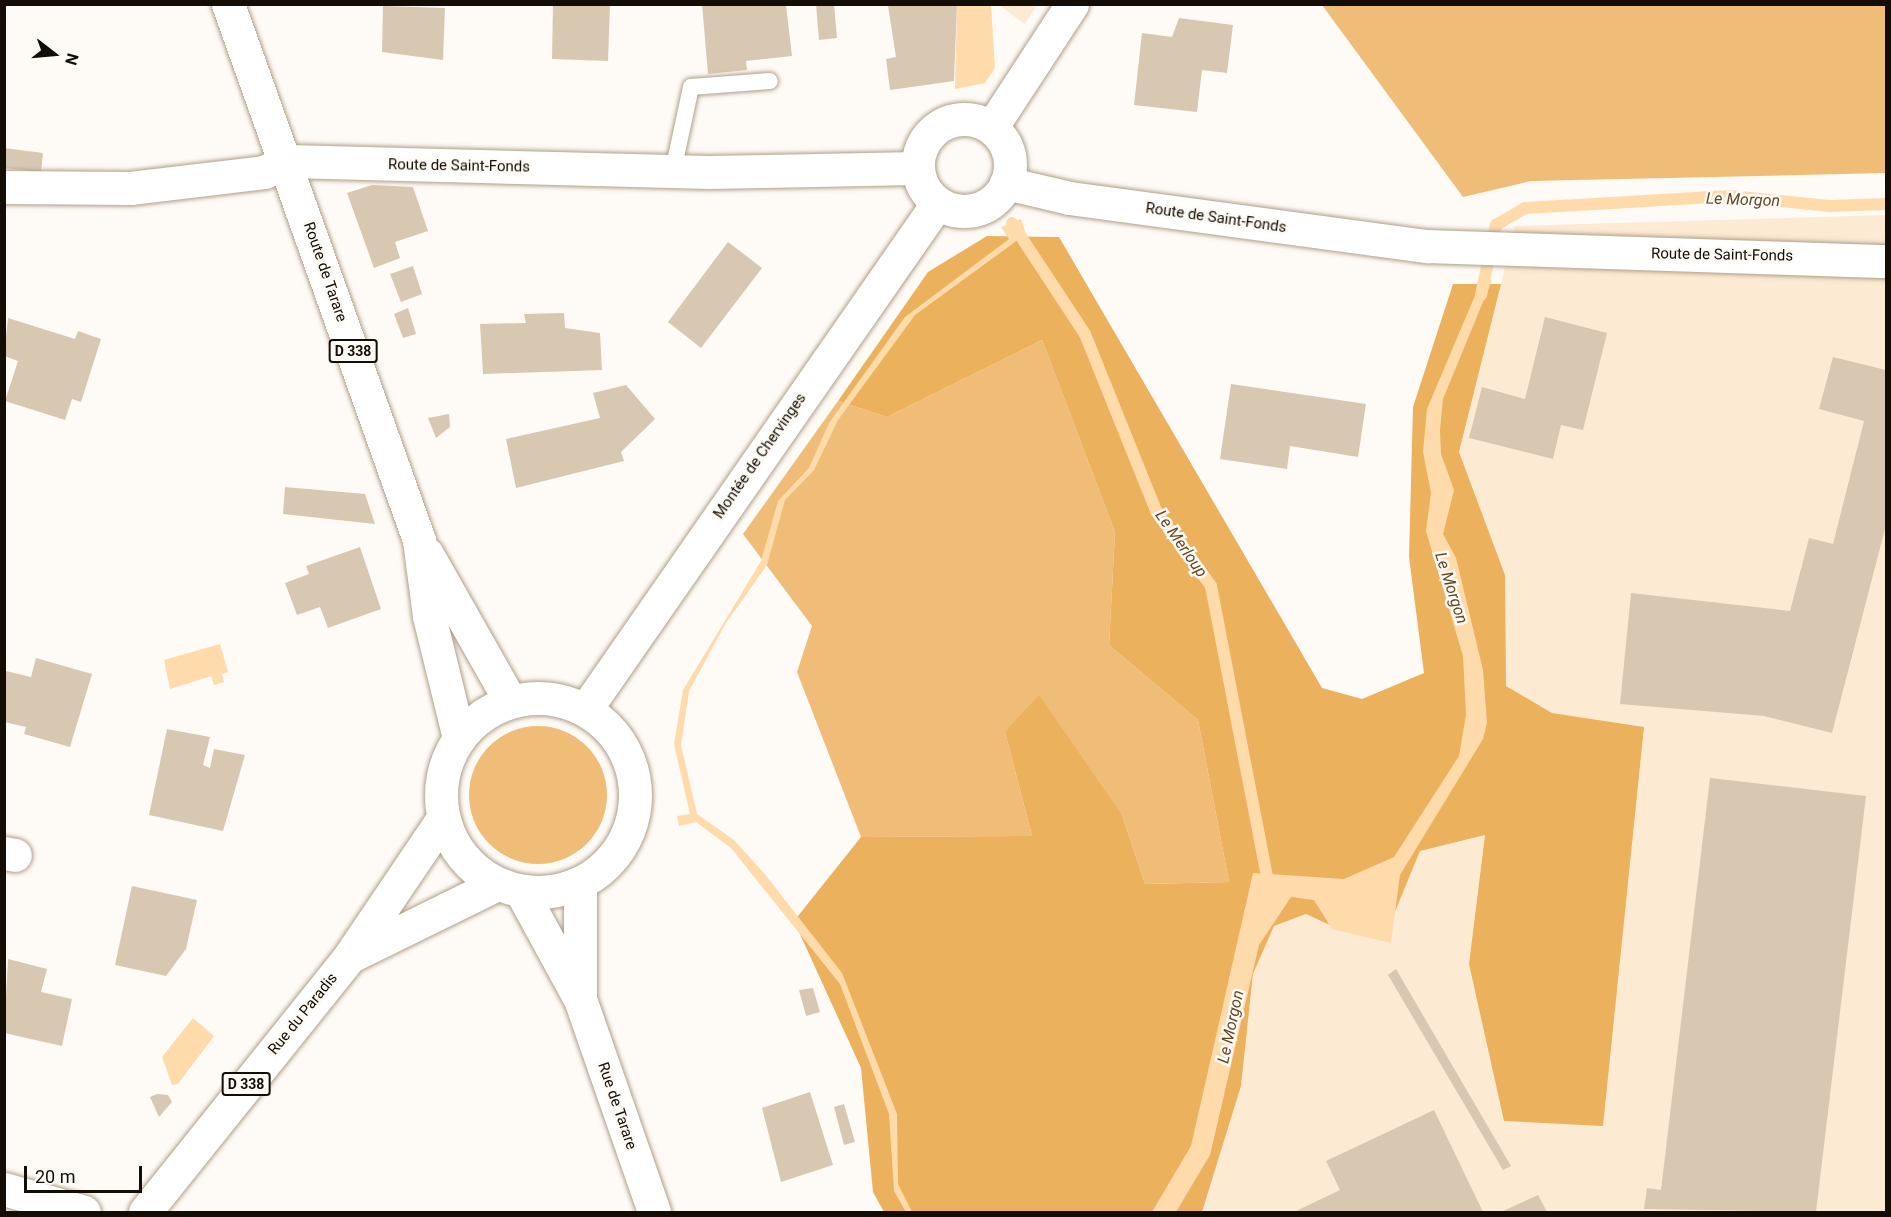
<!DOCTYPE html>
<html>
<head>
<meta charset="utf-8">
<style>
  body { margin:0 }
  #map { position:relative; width:1891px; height:1217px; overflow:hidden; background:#fefaf5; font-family:Roboto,sans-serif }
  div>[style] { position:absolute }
  .built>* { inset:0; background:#fdead3 }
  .green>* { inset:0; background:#efbd77 }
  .round { border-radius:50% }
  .forest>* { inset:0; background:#ecb15c }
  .water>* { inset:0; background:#ffdbab }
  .stream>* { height:12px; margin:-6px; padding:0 6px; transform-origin:6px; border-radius:6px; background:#ffdbab }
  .building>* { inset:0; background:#d9c8b1 }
  .roads { filter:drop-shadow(0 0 2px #af9f89) drop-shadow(0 0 2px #af9f89) }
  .service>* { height:16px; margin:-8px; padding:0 8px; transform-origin:8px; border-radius:8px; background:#fff }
  .minor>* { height:33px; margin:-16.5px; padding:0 16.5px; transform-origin:16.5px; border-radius:16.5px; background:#fff }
  .tertiary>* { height:33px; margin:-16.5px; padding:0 16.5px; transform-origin:16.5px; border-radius:16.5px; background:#fff }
  .tertiary>.ring { margin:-16.5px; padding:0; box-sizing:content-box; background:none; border:33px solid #fff; border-radius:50% }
  .secondary>* { height:33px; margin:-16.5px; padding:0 16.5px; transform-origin:16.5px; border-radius:16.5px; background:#fff }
  .primary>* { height:33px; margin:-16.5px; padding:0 16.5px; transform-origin:16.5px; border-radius:16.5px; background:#fff }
  .primary>.ring { margin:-16.5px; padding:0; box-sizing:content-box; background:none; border:33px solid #fff; border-radius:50% }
  span { translate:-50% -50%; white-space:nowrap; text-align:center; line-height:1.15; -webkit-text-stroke:5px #fefaf5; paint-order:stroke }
  .shield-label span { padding:2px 4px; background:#fefaf5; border:2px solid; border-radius:4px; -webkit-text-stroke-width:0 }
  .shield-label { font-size:14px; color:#130d06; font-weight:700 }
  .street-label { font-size:15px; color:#130d06 }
  .water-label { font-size:16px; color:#614824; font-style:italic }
  .frame { position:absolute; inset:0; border:6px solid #130d06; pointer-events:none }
  .north { position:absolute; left:24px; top:24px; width:60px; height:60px; -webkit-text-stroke:4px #fefaf5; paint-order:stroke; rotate:106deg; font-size:16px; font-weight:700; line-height:24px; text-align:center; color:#130d06 }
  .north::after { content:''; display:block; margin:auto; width:21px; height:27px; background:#130d06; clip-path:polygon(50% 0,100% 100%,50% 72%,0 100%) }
  .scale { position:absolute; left:24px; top:1166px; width:118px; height:27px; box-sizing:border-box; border:3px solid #130d06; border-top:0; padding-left:8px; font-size:18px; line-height:21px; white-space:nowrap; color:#130d06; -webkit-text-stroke:4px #fefaf5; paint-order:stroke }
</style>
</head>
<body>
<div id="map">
  <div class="built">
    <i style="clip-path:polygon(999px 5px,1037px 5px,1025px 24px)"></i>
    <i style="clip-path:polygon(1886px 215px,1886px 1212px,1202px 1212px,1241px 1086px,1253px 974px,1274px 926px,1306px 914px,1345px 932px,1387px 931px,1420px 851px,1485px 835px,1469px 964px,1644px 727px,1552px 713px,1505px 686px,1505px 575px,1459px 452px,1515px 226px)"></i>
  </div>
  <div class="green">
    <i style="clip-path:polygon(1322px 5px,1886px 5px,1886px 173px,1531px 181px,1463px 197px)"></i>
    <i style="clip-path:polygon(1042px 340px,1115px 532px,1109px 645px,1198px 720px,1229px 882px,1145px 884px,1122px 815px,1005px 732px,1032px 836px,861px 837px,797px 672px,812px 626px,743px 534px,838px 401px,887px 417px)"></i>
    <i class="round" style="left:469px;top:726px;width:138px;height:138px"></i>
  </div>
  <div class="forest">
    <i style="clip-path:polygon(987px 236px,1059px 237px,1322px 688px,1362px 699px,1424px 673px,1409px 557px,1413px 407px,1453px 284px,1501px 284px,1459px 452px,1505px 575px,1506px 686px,1552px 713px,1644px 727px,1603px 1126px,1504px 1121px,1469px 964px,1485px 835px,1420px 851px,1387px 931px,1345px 932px,1306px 914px,1274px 926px,1253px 974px,1241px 1086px,1202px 1212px,884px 1212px,873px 1192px,861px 1068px,794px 921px,861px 837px,1032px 836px,1005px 732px,1039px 695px,1122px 815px,1145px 884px,1229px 882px,1198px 720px,1109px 645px,1115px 532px,1042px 340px,887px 417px,838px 401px,928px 272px)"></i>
  </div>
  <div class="water">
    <i style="clip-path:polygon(957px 5px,991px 5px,995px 68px,985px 83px,955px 89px)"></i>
    <i style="clip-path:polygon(1021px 219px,1026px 234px,915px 315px,838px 420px,814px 470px,785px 500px,767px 565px,726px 623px,689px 691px,681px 745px,697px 814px,734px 840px,764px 873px,842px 973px,897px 1114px,898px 1184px,912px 1212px,906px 1212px,894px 1191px,889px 1114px,840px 984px,731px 848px,696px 822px,679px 826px,677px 816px,690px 814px,674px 744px,683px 690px,761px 561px,778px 501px,809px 468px,829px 423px,905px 317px,1009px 239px,1001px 227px)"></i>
    <i style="clip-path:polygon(1482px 279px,1492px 280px,1443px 399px,1440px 430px,1441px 454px,1454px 490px,1443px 534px,1456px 558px,1483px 670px,1487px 723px,1483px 739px,1400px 875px,1391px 943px,1332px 929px,1314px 900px,1291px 897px,1259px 945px,1210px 1155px,1176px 1212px,1152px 1212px,1191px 1146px,1253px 873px,1344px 879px,1394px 857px,1459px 756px,1466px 715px,1463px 656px,1426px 531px,1431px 493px,1423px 452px,1427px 409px)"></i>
    <i style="clip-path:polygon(220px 644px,228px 672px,222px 674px,224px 682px,214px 685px,211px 676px,170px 689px,164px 660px)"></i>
    <i style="clip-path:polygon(193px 1018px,214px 1036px,178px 1084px,172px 1085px,162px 1057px)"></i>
  </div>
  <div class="stream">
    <i style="left:1012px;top:223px;width:133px;rotate:56.7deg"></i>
    <i style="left:1085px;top:334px;width:191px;rotate:68.1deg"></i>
    <i style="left:1156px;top:511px;width:93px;rotate:53.7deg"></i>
    <i style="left:1211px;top:586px;width:307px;rotate:79.1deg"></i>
    <i style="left:1481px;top:295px;width:72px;rotate:-77.9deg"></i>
    <i style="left:1496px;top:225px;width:34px;rotate:-30deg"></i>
    <i style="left:1526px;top:208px;width:204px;rotate:-3.4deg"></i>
    <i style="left:1730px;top:196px;width:100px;rotate:5.7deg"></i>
    <i style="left:1830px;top:206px;width:56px;rotate:-2deg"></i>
  </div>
  <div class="building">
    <i style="clip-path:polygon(553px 4px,610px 4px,608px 61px,552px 59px)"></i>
    <i style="clip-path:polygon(702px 4px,786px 5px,792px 56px,746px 61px,747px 70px,708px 74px)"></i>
    <i style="clip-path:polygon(816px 4px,834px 4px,837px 38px,819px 40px)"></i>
    <i style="clip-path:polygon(957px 4px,954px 81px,890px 90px,886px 59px,896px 57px,888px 6px)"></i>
    <i style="clip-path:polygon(383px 6px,445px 8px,443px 60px,382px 52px)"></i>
    <i style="clip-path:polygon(1179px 18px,1233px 25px,1227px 73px,1202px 70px,1197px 112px,1134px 105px,1142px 33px,1172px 37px)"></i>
    <i style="clip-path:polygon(4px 148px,43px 153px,41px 172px,4px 168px)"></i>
    <i style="clip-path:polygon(372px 185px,413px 187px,428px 231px,395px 242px,400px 258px,374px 268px,347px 193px)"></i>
    <i style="clip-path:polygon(728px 242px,762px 268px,701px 348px,668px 322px)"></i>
    <i style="clip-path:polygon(413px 266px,422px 294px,401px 302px,390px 274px)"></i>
    <i style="clip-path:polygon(408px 308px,416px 334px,403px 338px,394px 314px)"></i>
    <i style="clip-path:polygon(564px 313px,565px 328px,600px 333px,602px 370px,483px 374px,480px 324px,526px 323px,524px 314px)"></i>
    <i style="clip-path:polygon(1545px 317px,1607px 333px,1583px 430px,1561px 425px,1553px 459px,1469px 438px,1482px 387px,1525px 399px)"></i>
    <i style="clip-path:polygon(8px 318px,75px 339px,78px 331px,101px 339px,81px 402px,72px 399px,65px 420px,5px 401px,18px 361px,4px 356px)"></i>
    <i style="clip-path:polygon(1833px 357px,1886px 370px,1886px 525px,1832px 733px,1764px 716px,1620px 704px,1631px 593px,1790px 611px,1809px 538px,1833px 544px,1864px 421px,1819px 409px)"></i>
    <i style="clip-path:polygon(1231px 384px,1366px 404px,1358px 457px,1290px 446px,1287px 469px,1220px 459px)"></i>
    <i style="clip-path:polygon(626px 385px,655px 419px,621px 452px,624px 461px,516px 488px,506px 439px,600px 418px,593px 393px)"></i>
    <i style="clip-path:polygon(449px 414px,450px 427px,436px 438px,428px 418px)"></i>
    <i style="clip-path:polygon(285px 487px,365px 494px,375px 524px,283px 514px)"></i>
    <i style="clip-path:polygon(360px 547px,381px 609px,328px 628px,320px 607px,297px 615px,285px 583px,309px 574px,306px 566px)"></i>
    <i style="clip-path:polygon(36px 658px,92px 674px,70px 747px,24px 734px,26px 727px,4px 722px,6px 671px,31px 677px)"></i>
    <i style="clip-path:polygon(167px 729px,210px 737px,203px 765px,210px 768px,214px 749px,245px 755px,223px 831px,149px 815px)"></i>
    <i style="clip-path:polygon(1710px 778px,1866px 796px,1816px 1212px,1644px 1209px,1647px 1188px,1661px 1190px)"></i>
    <i style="clip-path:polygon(132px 886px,197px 900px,186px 949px,166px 976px,115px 965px)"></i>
    <i style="clip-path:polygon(8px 959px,47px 969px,41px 992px,72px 999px,62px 1046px,4px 1033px)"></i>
    <i style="clip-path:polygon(1396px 969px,1511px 1166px,1503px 1170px,1388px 975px)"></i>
    <i style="clip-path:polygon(813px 988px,820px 1012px,806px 1016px,799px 990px)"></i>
    <i style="clip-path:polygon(810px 1092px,833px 1165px,781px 1182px,762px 1108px)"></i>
    <i style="clip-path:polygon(157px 1094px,168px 1095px,172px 1102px,159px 1117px,150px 1097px)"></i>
    <i style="clip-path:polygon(844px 1104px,855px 1142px,844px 1145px,834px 1107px)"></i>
    <i style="clip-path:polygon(1434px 1110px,1483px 1212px,1294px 1212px,1340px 1190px,1326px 1161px)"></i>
    <i style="clip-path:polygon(1538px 1195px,1547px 1212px,1501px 1212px)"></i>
  </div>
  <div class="roads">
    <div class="service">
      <i style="left:673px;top:171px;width:86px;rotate:-77.9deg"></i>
      <i style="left:691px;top:87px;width:79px;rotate:-4.3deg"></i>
    </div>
    <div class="minor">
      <i style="left:4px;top:187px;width:126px;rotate:0.5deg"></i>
      <i style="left:130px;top:188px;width:135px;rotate:-6.8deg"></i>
      <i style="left:264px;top:172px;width:26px;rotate:-25deg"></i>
      <i style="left:4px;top:853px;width:11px;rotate:10deg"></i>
      <i style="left:4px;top:1189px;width:83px;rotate:16deg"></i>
    </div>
    <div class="tertiary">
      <i class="ring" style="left:918px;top:119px;width:59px;height:59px"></i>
      <i style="left:991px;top:128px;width:148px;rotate:-56.8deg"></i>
      <i style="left:288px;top:161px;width:421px;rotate:1.5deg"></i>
      <i style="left:709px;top:172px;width:208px;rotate:-1.1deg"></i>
      <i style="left:1006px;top:183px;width:66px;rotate:13.2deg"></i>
      <i style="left:1070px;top:198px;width:360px;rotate:7.7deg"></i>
      <i style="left:1427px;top:246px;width:459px;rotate:1.9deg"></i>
      <i style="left:585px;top:710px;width:616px;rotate:-55.18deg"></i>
    </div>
    <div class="secondary">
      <i style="left:580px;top:883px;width:114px;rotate:90deg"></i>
      <i style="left:521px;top:891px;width:123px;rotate:61.4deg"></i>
      <i style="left:580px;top:999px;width:225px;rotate:70.8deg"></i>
    </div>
    <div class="primary">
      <i style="left:228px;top:4px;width:569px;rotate:70.39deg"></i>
      <i style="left:419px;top:540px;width:77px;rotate:82.5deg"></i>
      <i style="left:429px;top:616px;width:126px;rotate:76.2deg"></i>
      <i style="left:427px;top:554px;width:169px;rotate:60.5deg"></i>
      <i class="ring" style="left:441px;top:698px;width:161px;height:161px"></i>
      <i style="left:353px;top:955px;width:161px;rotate:-26.2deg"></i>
      <i style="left:145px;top:1212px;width:327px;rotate:-51.3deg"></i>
      <i style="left:349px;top:957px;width:168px;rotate:-55.9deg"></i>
    </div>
  </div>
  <div class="shield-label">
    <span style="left:353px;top:351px">D 338</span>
    <span style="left:246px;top:1084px">D 338</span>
  </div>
  <div class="street-label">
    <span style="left:459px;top:166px;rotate:1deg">Route de Saint-Fonds</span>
    <span style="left:1216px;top:218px;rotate:8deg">Route de Saint-Fonds</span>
    <span style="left:1722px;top:255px;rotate:1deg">Route de Saint-Fonds</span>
    <span style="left:325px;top:272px;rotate:71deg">Route de Tarare</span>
    <span style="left:760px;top:456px;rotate:-55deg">Montée de Chervinges</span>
    <span style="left:303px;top:1014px;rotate:-51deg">Rue du Paradis</span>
    <span style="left:617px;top:1106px;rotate:71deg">Rue de Tarare</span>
  </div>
  <div class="water-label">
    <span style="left:1743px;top:200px;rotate:2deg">Le Morgon</span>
    <span style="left:1181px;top:544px;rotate:55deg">Le Merloup</span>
    <span style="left:1451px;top:588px;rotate:72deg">Le Morgon</span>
    <span style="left:1231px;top:1027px;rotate:-78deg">Le Morgon</span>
  </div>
  <div class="frame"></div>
  <div class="north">N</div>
  <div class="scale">20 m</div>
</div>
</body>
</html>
